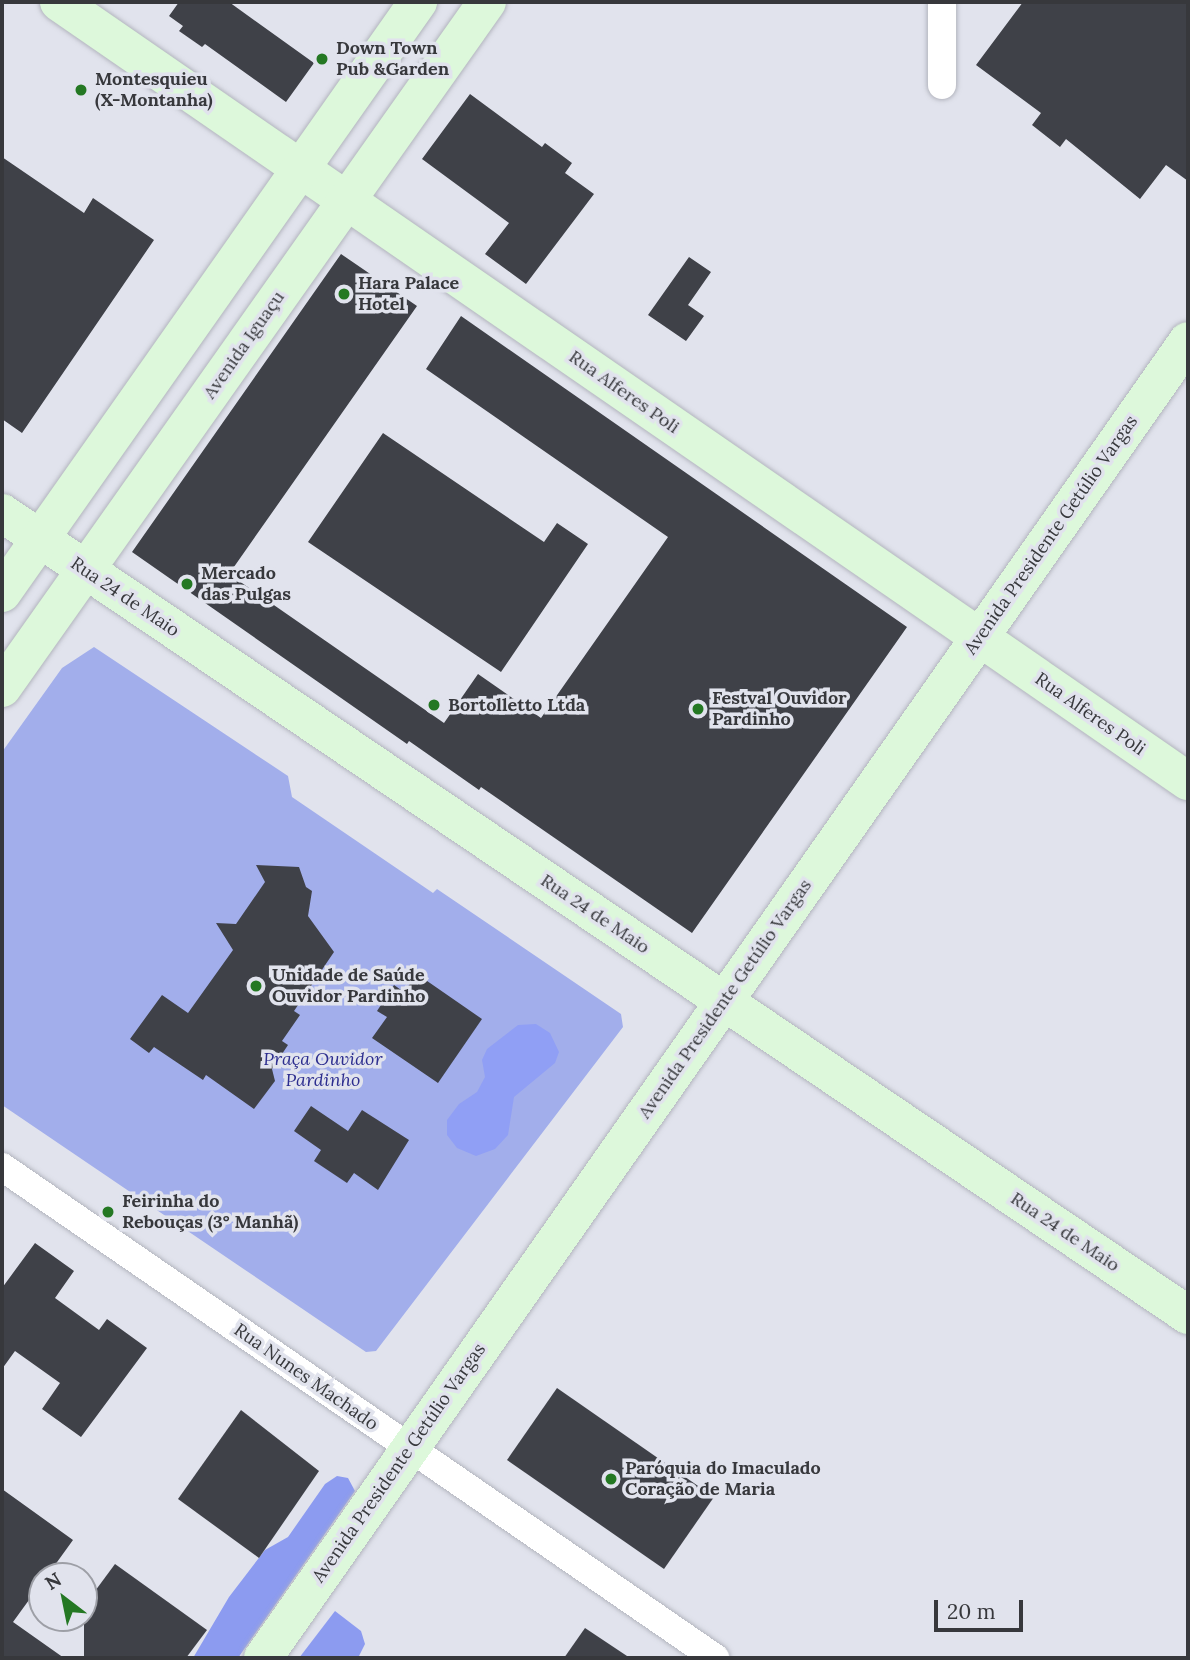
<!DOCTYPE html>
<html>
<head>
<meta charset="utf-8">
<style>
  body { margin:0 }
  #map { position:relative; width:1190px; height:1660px; overflow:hidden; background:#e1e3ed; font-family:Lora,serif }
  div>[style] { position:absolute }
  .green>* { inset:0; background:#a2aeeb }
  .forest>* { inset:0; background:#8c9bf0 }
  .water>* { inset:0; background:#909ff5 }
  .building>* { inset:0; background:#3f4148 }
  .roads { filter:drop-shadow(0 0 2px #b3b5be) drop-shadow(0 0 2px #b3b5be) }
  .street>* { height:28px; margin:-14px; padding:0 14px; transform-origin:14px; border-radius:14px; background:#fff }
  .secondary>* { height:38px; margin:-19px; padding:0 19px; transform-origin:19px; border-radius:19px; background:#ddf8db }
  .dots>* { width:19px; height:19px; translate:-50% -50%; box-sizing:border-box; border:4px solid #e1e3ed; border-radius:50% }
  span { translate:-50% -50%; white-space:nowrap; text-align:center; line-height:1.15; -webkit-text-stroke:7px #e1e3ed; paint-order:stroke }
  .poi-label { font-size:18px; color:#37383c; font-weight:700 }
  .left { translate:0 -50%; text-align:left }
  .street-label { font-size:18px; color:#37383c }
  .park-label { font-size:18px; color:#2d2e8f; font-style:italic }
  .frame { position:absolute; inset:0; border:4px solid #37383c; pointer-events:none }
  .north { position:absolute; left:28px; top:1562px; width:70px; height:70px; box-sizing:border-box; background:#e1e3ed; border:2px solid #9d9fa6; border-radius:50%; rotate:328deg; font-size:19px; font-weight:700; line-height:28px; text-align:center; color:#37383c }
  .north::after { content:''; display:block; margin:auto; width:24px; height:32px; background:#247823; clip-path:polygon(50% 0,100% 100%,50% 72%,0 100%) }
  .scale { position:absolute; left:934px; top:1600px; width:89px; height:32px; box-sizing:border-box; border:4px solid #37383c; border-top:0; padding-left:9px; font-size:21px; line-height:24px; white-space:nowrap; color:#37383c; -webkit-text-stroke:5px #e1e3ed; paint-order:stroke }
</style>
</head>
<body>
<div id="map">
  <div class="green">
    <i style="clip-path:polygon(94px 647px,288px 776px,292px 797px,433px 893px,437px 889px,621px 1014px,623px 1027px,376px 1351px,366px 1352px,2px 1105px,2px 752px,62px 668px)"></i>
  </div>
  <div class="forest">
    <i style="clip-path:polygon(337px 1476px,348px 1478px,355px 1491px,238px 1658px,193px 1658px,229px 1597px,265px 1550px,288px 1537px,325px 1484px)"></i>
    <i style="clip-path:polygon(335px 1611px,361px 1631px,365px 1644px,358px 1658px,299px 1658px)"></i>
  </div>
  <div class="water">
    <i style="clip-path:polygon(536px 1024px,550px 1033px,559px 1052px,555px 1063px,514px 1097px,508px 1135px,495px 1149px,476px 1156px,457px 1148px,447px 1135px,447px 1120px,459px 1104px,477px 1092px,485px 1077px,482px 1060px,487px 1049px,518px 1025px)"></i>
  </div>
  <div class="building">
    <i style="clip-path:polygon(179px 2px,229px 2px,314px 63px,286px 102px,205px 44px,202px 47px,179px 31px,183px 26px,169px 16px)"></i>
    <i style="clip-path:polygon(1023px 2px,1188px 2px,1188px 181px,1166px 165px,1140px 199px,1066px 139px,1060px 147px,1032px 125px,1041px 113px,976px 65px)"></i>
    <i style="clip-path:polygon(470px 94px,542px 147px,545px 143px,572px 163px,565px 173px,594px 194px,526px 284px,485px 254px,509px 223px,422px 159px)"></i>
    <i style="clip-path:polygon(2px 157px,84px 213px,93px 198px,154px 240px,22px 433px,2px 419px)"></i>
    <i style="clip-path:polygon(341px 254px,417px 306px,229px 574px,444px 723px,478px 674px,541px 718px,668px 537px,426px 369px,461px 316px,907px 627px,692px 933px,481px 787px,479px 790px,409px 741px,407px 744px,132px 552px)"></i>
    <i style="clip-path:polygon(689px 257px,711px 272px,688px 305px,704px 316px,686px 341px,648px 315px)"></i>
    <i style="clip-path:polygon(383px 433px,544px 542px,557px 523px,588px 544px,501px 672px,308px 542px)"></i>
    <i style="clip-path:polygon(256px 865px,299px 867px,306px 887px,312px 891px,308px 916px,334px 952px,294px 1011px,300px 1015px,282px 1041px,288px 1045px,272px 1069px,275px 1081px,254px 1109px,206px 1075px,203px 1080px,154px 1047px,149px 1053px,130px 1039px,162px 995px,188px 1013px,233px 950px,216px 923px,236px 924px,265px 882px)"></i>
    <i style="clip-path:polygon(417px 974px,482px 1019px,438px 1083px,372px 1038px,387px 1017px,377px 1011px,394px 985px,404px 992px)"></i>
    <i style="clip-path:polygon(311px 1106px,348px 1131px,362px 1110px,409px 1140px,378px 1190px,354px 1173px,347px 1183px,314px 1161px,321px 1150px,294px 1131px)"></i>
    <i style="clip-path:polygon(35px 1243px,74px 1271px,55px 1298px,99px 1330px,107px 1319px,147px 1348px,81px 1437px,42px 1409px,60px 1383px,15px 1351px,2px 1369px,2px 1288px)"></i>
    <i style="clip-path:polygon(557px 1388px,714px 1497px,664px 1569px,507px 1460px)"></i>
    <i style="clip-path:polygon(241px 1410px,319px 1471px,259px 1558px,178px 1499px)"></i>
    <i style="clip-path:polygon(2px 1489px,73px 1540px,47px 1576px,42px 1576px,42px 1582px,13px 1622px,64px 1658px,2px 1658px)"></i>
    <i style="clip-path:polygon(115px 1564px,207px 1630px,186px 1658px,84px 1658px,84px 1606px)"></i>
    <i style="clip-path:polygon(585px 1628px,630px 1658px,564px 1658px)"></i>
  </div>
  <div class="roads">
    <div class="street">
      <i style="left:942px;top:85px;width:83px;rotate:-90deg"></i>
      <i style="left:2px;top:1167px;width:866px;rotate:34.55deg"></i>
    </div>
    <div class="secondary">
      <i style="left:59px;top:2px;width:1372px;rotate:34.61deg"></i>
      <i style="left:2px;top:513px;width:1432px;rotate:34.07deg"></i>
      <i style="left:2px;top:593px;width:723px;rotate:-54.86deg"></i>
      <i style="left:2px;top:688px;width:840px;rotate:-54.74deg"></i>
      <i style="left:263px;top:1658px;width:1609px;rotate:-54.92deg"></i>
    </div>
  </div>
  <div class="dots">
    <i style="left:322px;top:59px;background:#247823"></i>
    <i style="left:81px;top:90px;background:#247823"></i>
    <i style="left:344px;top:294px;background:#247823"></i>
    <i style="left:187px;top:584px;background:#247823"></i>
    <i style="left:434px;top:705px;background:#247823"></i>
    <i style="left:698px;top:709px;background:#247823"></i>
    <i style="left:256px;top:986px;background:#247823"></i>
    <i style="left:108px;top:1212px;background:#247823"></i>
    <i style="left:611px;top:1479px;background:#247823"></i>
  </div>
  <div class="poi-label">
    <span class="left" style="left:336px;top:59px">Down Town<br>Pub &amp;Garden</span>
    <span class="left" style="left:95px;top:90px">Montesquieu<br>(X-Montanha)</span>
    <span class="left" style="left:358px;top:294px">Hara Palace<br>Hotel</span>
    <span class="left" style="left:201px;top:584px">Mercado<br>das Pulgas</span>
    <span class="left" style="left:712px;top:709px">Festval Ouvidor<br>Pardinho</span>
    <span class="left" style="left:448px;top:705px">Bortolletto Ltda</span>
    <span class="left" style="left:272px;top:986px">Unidade de Saúde<br>Ouvidor Pardinho</span>
    <span class="left" style="left:122px;top:1212px">Feirinha do<br>Rebouças (3° Manhã)</span>
    <span class="left" style="left:625px;top:1479px">Paróquia do Imaculado<br>Coração de Maria</span>
  </div>
  <div class="street-label">
    <span style="left:244px;top:345px;rotate:-55deg">Avenida Iguaçu</span>
    <span style="left:624px;top:392px;rotate:35deg">Rua Alferes Poli</span>
    <span style="left:1051px;top:535px;rotate:-55deg">Avenida Presidente Getúlio Vargas</span>
    <span style="left:125px;top:597px;rotate:34deg">Rua 24 de Maio</span>
    <span style="left:1090px;top:714px;rotate:35deg">Rua Alferes Poli</span>
    <span style="left:595px;top:914px;rotate:34deg">Rua 24 de Maio</span>
    <span style="left:725px;top:999px;rotate:-55deg">Avenida Presidente Getúlio Vargas</span>
    <span style="left:1065px;top:1232px;rotate:34deg">Rua 24 de Maio</span>
    <span style="left:306px;top:1377px;rotate:35deg">Rua Nunes Machado</span>
    <span style="left:399px;top:1463px;rotate:-55deg">Avenida Presidente Getúlio Vargas</span>
  </div>
  <div class="park-label">
    <span style="left:323px;top:1070px">Praça Ouvidor<br>Pardinho</span>
  </div>
  <div class="frame"></div>
  <div class="north">N</div>
  <div class="scale">20 m</div>
</div>
</body>
</html>
